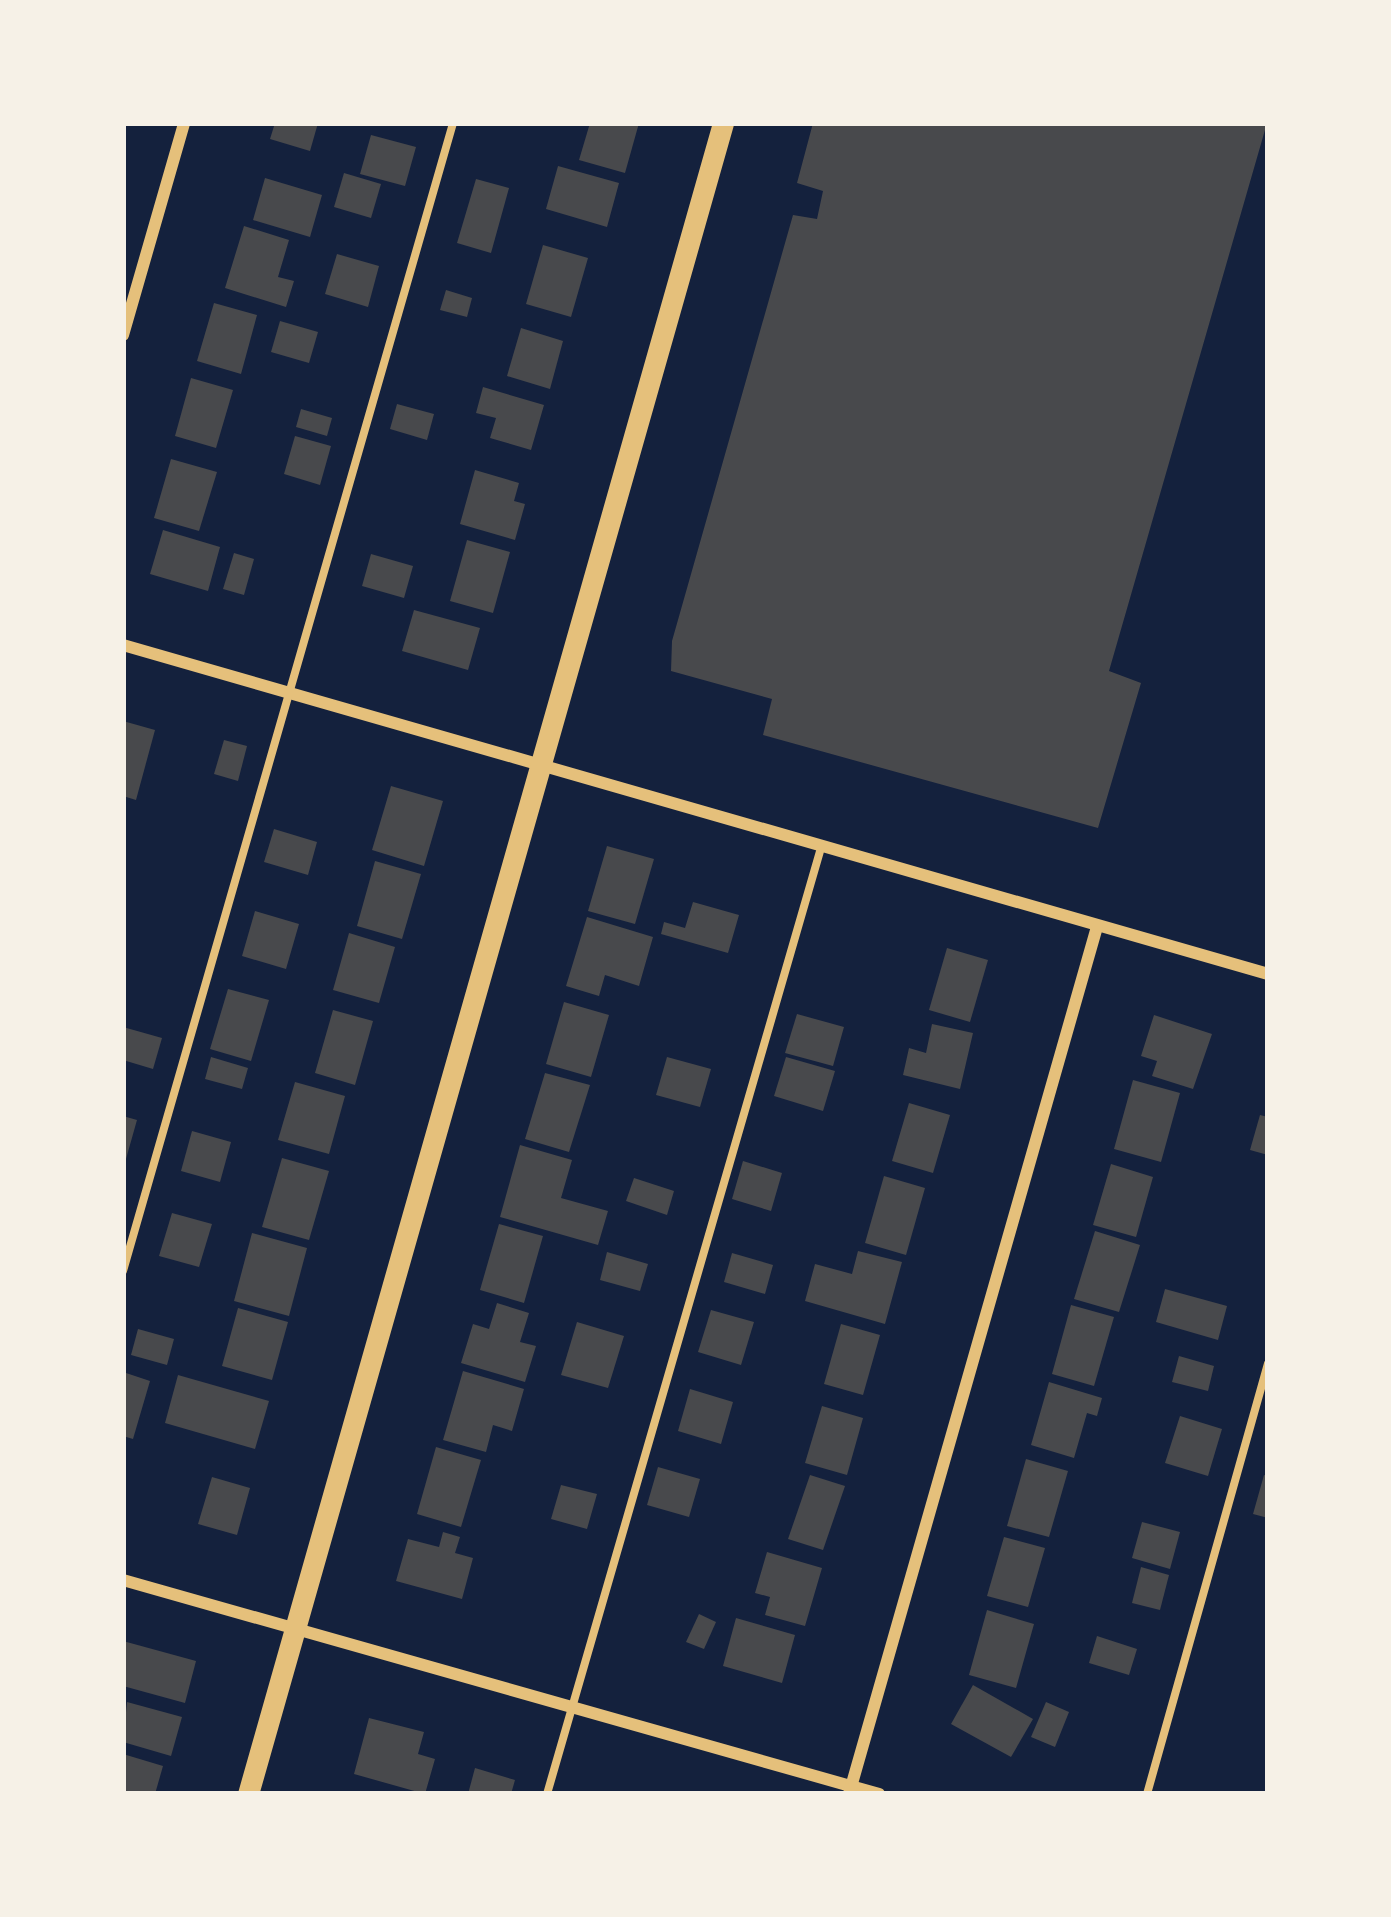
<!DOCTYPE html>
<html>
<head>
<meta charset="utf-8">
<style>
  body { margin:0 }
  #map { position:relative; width:1391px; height:1917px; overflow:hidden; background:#14213d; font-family:Poppins,sans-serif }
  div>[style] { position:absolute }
  .building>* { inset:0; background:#48494c }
  .service>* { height:8px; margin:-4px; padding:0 4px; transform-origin:4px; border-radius:4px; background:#e5c07b }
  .minor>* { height:12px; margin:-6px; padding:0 6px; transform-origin:6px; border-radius:6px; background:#e5c07b }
  .tertiary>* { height:21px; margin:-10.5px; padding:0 10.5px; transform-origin:10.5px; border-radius:10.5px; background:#e5c07b }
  span { translate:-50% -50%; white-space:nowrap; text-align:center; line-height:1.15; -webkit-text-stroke:10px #f6f1e7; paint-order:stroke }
  .frame { position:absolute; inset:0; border:126px solid #f6f1e7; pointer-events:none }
</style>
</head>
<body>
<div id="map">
  <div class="building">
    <i style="clip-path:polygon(275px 123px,318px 123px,310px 151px,270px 139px)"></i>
    <i style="clip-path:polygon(590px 123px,639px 123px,625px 173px,579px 160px)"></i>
    <i style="clip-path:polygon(813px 123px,1267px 123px,1109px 671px,1141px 683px,1098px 828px,763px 735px,772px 699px,671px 671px,672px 641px,793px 215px,817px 219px,823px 191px,797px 183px)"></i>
    <i style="clip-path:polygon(371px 135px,416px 147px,405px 186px,360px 174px)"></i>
    <i style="clip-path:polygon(558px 166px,619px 183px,607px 227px,546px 209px)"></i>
    <i style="clip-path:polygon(344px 173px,381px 184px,371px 218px,334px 207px)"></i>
    <i style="clip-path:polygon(265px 178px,322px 195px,310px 237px,253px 220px)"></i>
    <i style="clip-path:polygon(476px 179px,509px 188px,491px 253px,457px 243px)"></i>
    <i style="clip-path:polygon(244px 226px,289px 240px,278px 277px,294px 281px,286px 307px,225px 288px)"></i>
    <i style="clip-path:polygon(543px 245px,588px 258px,571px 317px,526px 304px)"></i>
    <i style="clip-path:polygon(337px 254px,379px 266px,368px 307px,325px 294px)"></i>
    <i style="clip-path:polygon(446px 290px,472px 298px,467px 317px,440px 310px)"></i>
    <i style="clip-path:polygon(214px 303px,257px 315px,241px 374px,197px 361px)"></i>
    <i style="clip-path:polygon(280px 321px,318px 332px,309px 363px,271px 352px)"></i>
    <i style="clip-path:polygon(521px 328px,563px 341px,550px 389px,507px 376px)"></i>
    <i style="clip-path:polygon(191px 378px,233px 390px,216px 448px,175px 436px)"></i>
    <i style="clip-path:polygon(483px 387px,544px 405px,531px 450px,490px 438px,496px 418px,476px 413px)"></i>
    <i style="clip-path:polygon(397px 404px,434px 414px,427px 440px,390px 429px)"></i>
    <i style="clip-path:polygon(301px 409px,332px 418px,327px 436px,296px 427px)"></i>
    <i style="clip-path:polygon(295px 436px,331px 446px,320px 485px,284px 474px)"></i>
    <i style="clip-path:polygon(171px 459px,217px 472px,199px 531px,154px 518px)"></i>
    <i style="clip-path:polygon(475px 470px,519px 483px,514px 501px,525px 504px,515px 540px,460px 524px)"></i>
    <i style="clip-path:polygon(163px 530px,220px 547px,208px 591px,150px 574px)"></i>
    <i style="clip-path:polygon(467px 540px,510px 552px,493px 613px,450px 601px)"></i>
    <i style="clip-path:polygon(234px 553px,254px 559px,244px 595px,223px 589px)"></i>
    <i style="clip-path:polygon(371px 554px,413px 566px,404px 598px,362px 586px)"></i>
    <i style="clip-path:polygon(414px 610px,480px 628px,468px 670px,402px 651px)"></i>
    <i style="clip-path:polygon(123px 721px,155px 730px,136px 800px,123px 796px)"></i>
    <i style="clip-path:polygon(224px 740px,247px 746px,238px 781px,214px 774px)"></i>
    <i style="clip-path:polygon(391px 786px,443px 801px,424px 866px,372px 850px)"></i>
    <i style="clip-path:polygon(274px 829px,317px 842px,308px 875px,264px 862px)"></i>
    <i style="clip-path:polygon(607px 846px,654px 859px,635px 924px,588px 911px)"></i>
    <i style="clip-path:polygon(375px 861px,421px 874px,402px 939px,357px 926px)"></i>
    <i style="clip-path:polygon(693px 902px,739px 915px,728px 953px,661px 934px,664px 922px,685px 928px)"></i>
    <i style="clip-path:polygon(255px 911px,299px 924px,286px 969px,242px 956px)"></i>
    <i style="clip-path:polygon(587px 917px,653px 937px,639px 986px,605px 975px,599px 996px,566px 986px)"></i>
    <i style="clip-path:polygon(349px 933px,395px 947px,379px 1003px,333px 990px)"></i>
    <i style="clip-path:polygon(947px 948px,988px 960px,970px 1022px,929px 1010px)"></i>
    <i style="clip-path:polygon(228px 989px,269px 1000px,251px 1061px,210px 1049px)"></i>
    <i style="clip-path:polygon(564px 1002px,609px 1015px,591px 1077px,546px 1064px)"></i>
    <i style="clip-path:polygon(333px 1010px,373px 1021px,355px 1085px,315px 1073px)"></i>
    <i style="clip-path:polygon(797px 1014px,844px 1027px,833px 1066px,785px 1053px)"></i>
    <i style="clip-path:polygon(1154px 1015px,1212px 1034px,1193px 1089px,1152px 1076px,1157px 1061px,1141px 1056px)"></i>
    <i style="clip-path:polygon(932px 1024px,973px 1033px,960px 1089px,903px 1075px,909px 1048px,926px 1053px)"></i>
    <i style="clip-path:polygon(123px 1027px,162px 1038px,153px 1069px,123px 1060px)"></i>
    <i style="clip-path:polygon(211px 1057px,248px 1068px,242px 1089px,205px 1079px)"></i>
    <i style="clip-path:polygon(667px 1057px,711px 1069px,700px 1107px,656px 1095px)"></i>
    <i style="clip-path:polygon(786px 1057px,835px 1071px,823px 1111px,774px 1096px)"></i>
    <i style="clip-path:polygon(545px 1073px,590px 1085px,569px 1152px,525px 1139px)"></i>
    <i style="clip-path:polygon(1133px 1080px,1180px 1093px,1161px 1162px,1114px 1149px)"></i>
    <i style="clip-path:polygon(295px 1082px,345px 1096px,329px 1154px,278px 1140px)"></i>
    <i style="clip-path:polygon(909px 1103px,950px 1115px,933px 1173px,892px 1161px)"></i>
    <i style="clip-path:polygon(1260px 1115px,1268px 1117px,1268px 1155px,1250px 1150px)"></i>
    <i style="clip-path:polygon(123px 1116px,137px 1120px,124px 1166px,123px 1165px)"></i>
    <i style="clip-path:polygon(192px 1131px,231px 1142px,220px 1182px,181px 1171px)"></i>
    <i style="clip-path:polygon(520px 1145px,572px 1160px,561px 1198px,608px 1211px,598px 1245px,500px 1217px)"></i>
    <i style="clip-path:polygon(282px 1158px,329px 1171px,309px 1240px,262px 1227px)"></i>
    <i style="clip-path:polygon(743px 1161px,782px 1173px,771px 1211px,732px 1199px)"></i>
    <i style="clip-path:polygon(1111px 1164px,1153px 1177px,1136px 1237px,1093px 1225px)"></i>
    <i style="clip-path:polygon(884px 1176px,925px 1188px,906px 1255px,865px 1243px)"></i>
    <i style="clip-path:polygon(634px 1178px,674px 1191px,667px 1215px,626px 1201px)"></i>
    <i style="clip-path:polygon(172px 1213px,212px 1224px,199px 1267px,159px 1256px)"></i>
    <i style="clip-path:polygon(499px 1224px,543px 1236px,524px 1303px,480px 1290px)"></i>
    <i style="clip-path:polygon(1095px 1231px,1140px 1245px,1119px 1312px,1074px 1299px)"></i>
    <i style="clip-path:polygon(252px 1233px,307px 1248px,289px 1316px,234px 1301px)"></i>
    <i style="clip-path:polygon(858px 1251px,902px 1262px,885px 1324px,805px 1301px,815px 1264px,852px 1274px)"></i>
    <i style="clip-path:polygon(607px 1252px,648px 1264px,640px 1291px,600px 1280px)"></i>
    <i style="clip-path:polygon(732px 1253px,773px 1265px,765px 1294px,724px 1282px)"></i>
    <i style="clip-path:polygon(1165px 1289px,1227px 1306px,1218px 1340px,1156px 1322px)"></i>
    <i style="clip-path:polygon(497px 1303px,529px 1313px,520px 1342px,536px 1346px,525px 1382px,461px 1363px,473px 1324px,489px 1329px)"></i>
    <i style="clip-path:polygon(1071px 1305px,1114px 1317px,1094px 1386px,1052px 1374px)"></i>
    <i style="clip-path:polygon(238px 1308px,288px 1322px,272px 1380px,222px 1366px)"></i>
    <i style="clip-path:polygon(711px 1310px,754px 1322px,741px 1365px,698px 1352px)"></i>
    <i style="clip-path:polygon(577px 1322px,624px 1336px,608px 1388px,561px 1375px)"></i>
    <i style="clip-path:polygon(841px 1324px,880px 1335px,863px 1395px,824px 1384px)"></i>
    <i style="clip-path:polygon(138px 1329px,174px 1339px,167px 1365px,131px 1355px)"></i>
    <i style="clip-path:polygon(1179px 1356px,1214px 1366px,1208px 1391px,1172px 1382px)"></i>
    <i style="clip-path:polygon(463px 1371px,524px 1389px,512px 1431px,493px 1425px,486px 1452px,443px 1440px)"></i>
    <i style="clip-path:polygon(123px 1372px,150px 1381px,133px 1439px,123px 1436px)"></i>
    <i style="clip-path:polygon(178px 1375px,269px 1401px,255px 1449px,165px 1423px)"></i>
    <i style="clip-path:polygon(1049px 1382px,1102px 1398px,1097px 1416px,1087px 1413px,1074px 1458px,1031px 1445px)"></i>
    <i style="clip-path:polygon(690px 1389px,733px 1402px,721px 1444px,678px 1431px)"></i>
    <i style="clip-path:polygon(822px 1406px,863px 1418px,847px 1475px,805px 1463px)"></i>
    <i style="clip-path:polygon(1180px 1416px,1222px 1429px,1208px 1476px,1165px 1463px)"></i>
    <i style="clip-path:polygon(436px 1447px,481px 1460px,461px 1527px,417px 1514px)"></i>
    <i style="clip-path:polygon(1026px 1459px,1068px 1471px,1049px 1537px,1007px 1526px)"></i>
    <i style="clip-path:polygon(658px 1467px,700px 1479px,689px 1517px,647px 1505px)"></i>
    <i style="clip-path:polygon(810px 1475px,845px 1486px,823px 1550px,788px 1539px)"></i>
    <i style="clip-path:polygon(1264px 1475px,1268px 1476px,1268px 1518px,1253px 1514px)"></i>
    <i style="clip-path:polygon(212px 1477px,250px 1488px,237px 1535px,198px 1524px)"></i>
    <i style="clip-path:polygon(561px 1485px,597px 1494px,587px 1529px,551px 1519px)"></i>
    <i style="clip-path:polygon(1142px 1522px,1180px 1532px,1170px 1569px,1132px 1558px)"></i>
    <i style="clip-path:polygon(443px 1532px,460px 1537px,455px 1553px,473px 1558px,462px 1599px,396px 1581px,408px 1539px,439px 1547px)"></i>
    <i style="clip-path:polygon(1004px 1537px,1045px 1548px,1028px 1607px,987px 1596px)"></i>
    <i style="clip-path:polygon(767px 1552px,822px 1568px,805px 1626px,765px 1615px,770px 1597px,755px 1593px)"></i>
    <i style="clip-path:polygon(1141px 1567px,1169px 1575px,1160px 1610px,1132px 1603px)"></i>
    <i style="clip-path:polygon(987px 1610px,1034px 1624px,1016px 1688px,969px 1675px)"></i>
    <i style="clip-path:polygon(699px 1614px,716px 1622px,704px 1649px,686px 1642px)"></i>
    <i style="clip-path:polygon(736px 1618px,795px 1635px,782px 1683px,723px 1666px)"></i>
    <i style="clip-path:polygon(1097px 1636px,1137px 1649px,1129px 1675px,1089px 1663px)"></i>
    <i style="clip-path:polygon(123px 1641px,196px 1661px,185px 1703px,123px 1686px)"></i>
    <i style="clip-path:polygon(973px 1685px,1033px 1719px,1011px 1757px,951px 1724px)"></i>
    <i style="clip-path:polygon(127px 1702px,182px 1717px,171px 1756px,123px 1742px)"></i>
    <i style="clip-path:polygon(1046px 1702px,1069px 1712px,1055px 1747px,1031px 1737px)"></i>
    <i style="clip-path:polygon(369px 1718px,424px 1732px,418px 1754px,435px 1759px,425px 1794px,354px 1774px)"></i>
    <i style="clip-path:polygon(123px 1754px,163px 1766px,155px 1794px,123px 1794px)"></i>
    <i style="clip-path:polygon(475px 1768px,515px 1780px,511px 1794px,468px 1794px)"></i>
  </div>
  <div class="service">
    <i style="left:123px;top:1271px;width:1194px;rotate:-73.96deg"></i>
    <i style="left:547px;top:1794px;width:985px;rotate:-73.85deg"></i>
    <i style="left:1147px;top:1794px;width:447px;rotate:-74.3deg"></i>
  </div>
  <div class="minor">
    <i style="left:123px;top:335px;width:221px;rotate:-73.9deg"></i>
    <i style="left:123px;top:645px;width:1191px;rotate:16.03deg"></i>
    <i style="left:123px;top:1580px;width:786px;rotate:15.81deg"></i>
    <i style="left:849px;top:1794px;width:902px;rotate:-74.04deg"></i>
  </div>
  <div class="tertiary">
    <i style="left:248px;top:1794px;width:1737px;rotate:-74.13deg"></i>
  </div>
  <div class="frame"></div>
</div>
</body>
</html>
